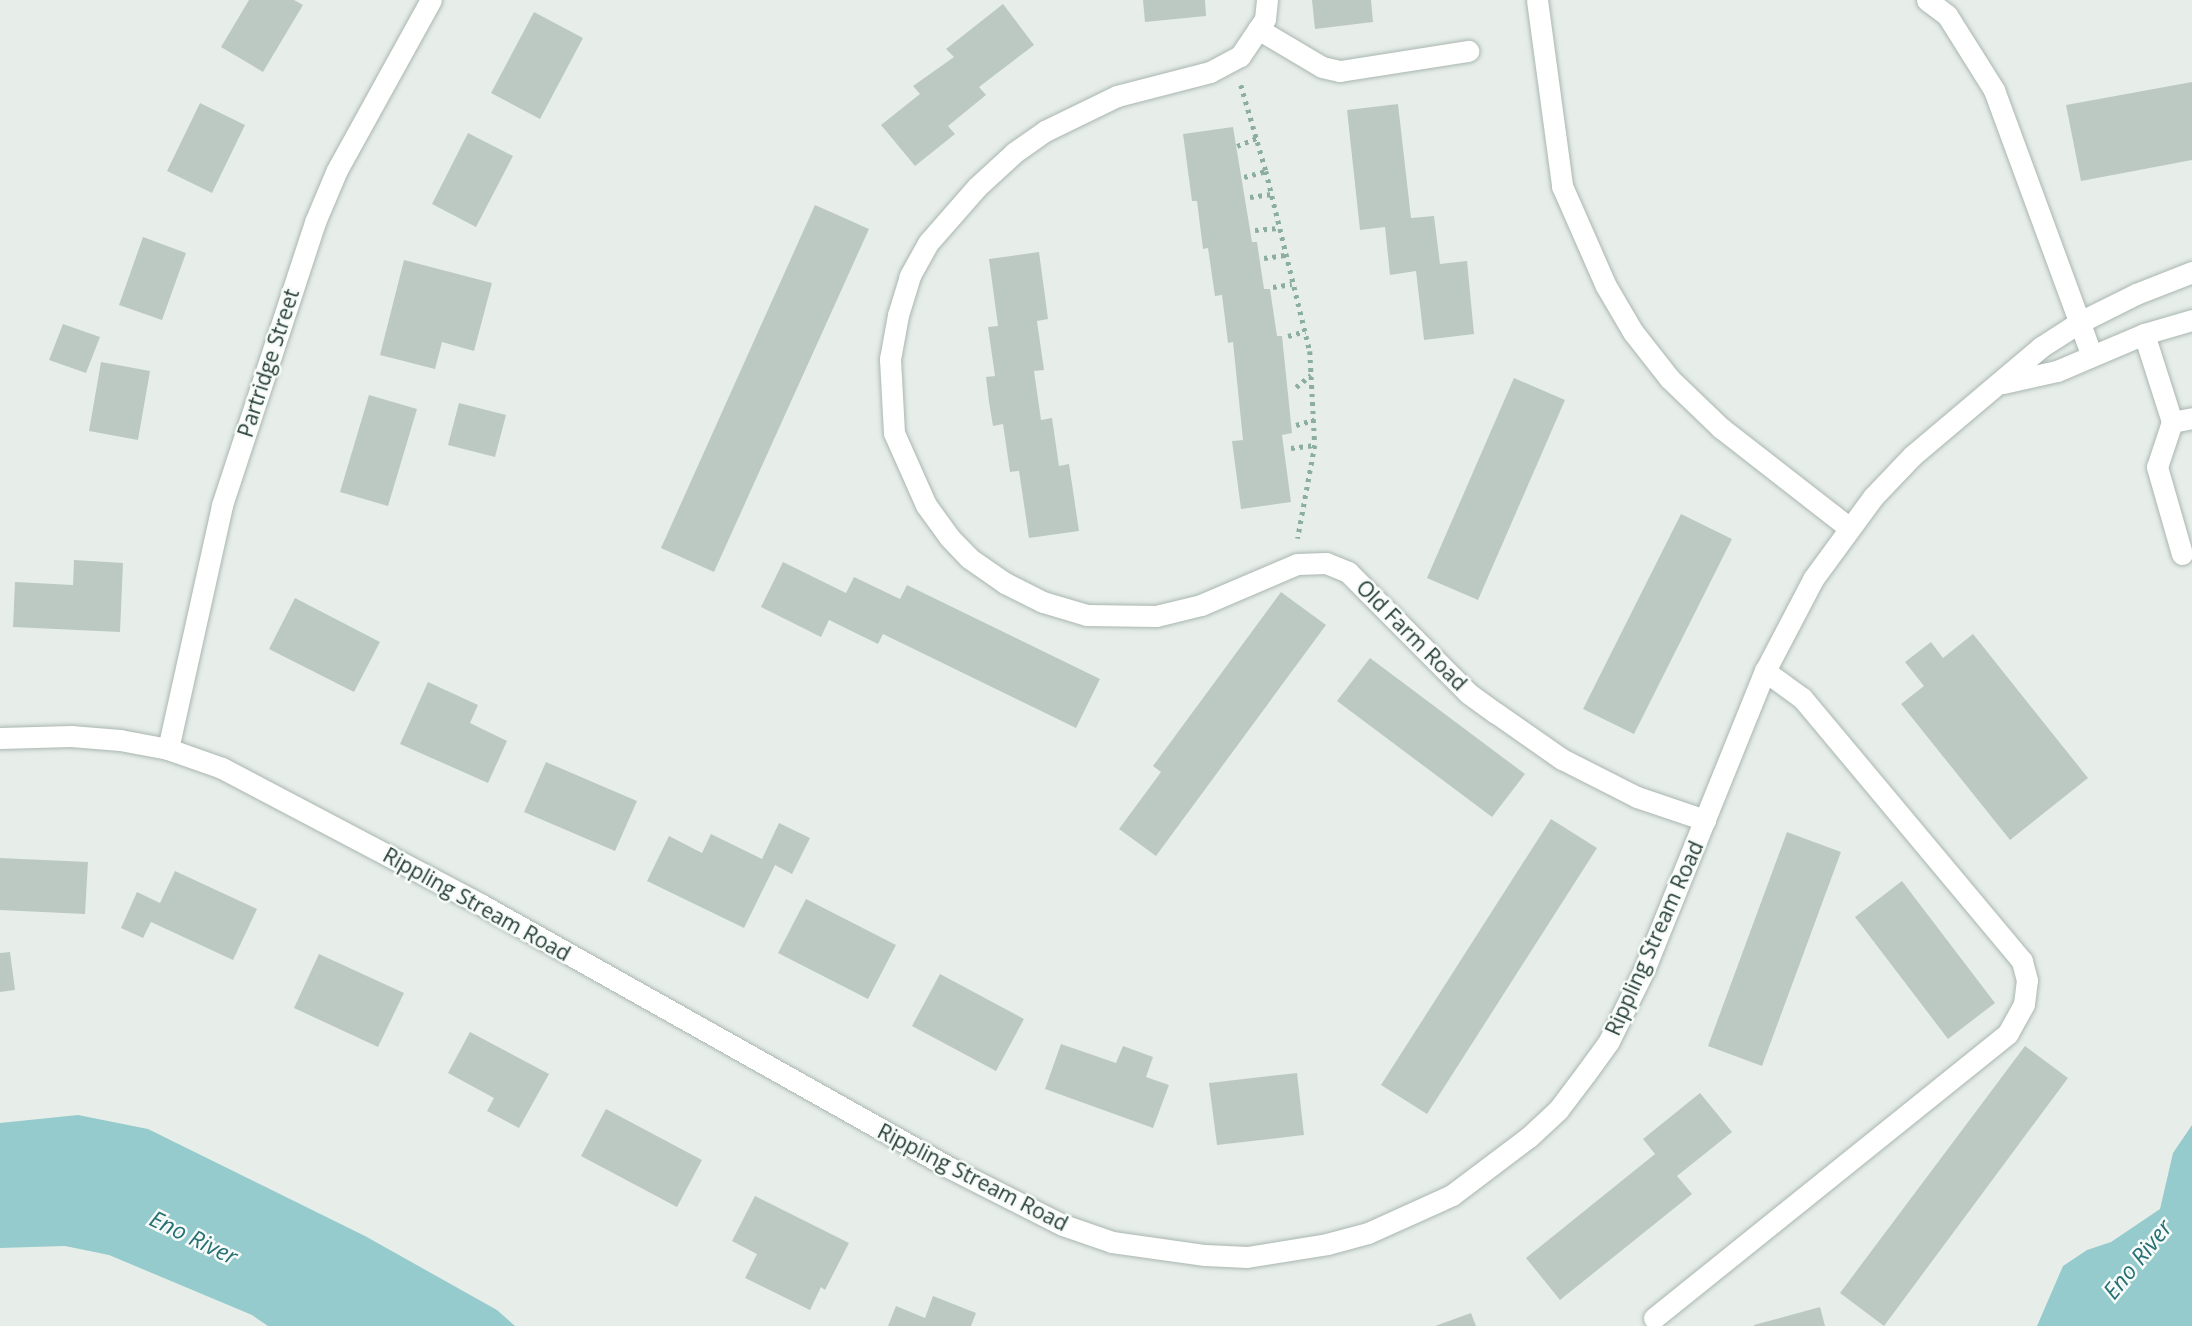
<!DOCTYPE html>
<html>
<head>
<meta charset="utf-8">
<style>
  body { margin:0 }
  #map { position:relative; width:2192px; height:1326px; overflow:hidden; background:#e7eeea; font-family:"Open Sans",sans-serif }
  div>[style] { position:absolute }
  .water>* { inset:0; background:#95cbcc }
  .building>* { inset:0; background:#bcc9c3 }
  .path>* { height:4.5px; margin-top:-2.25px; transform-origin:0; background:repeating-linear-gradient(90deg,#8bae9f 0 3.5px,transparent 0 8.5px) }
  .roads { filter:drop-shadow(0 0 2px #aab6b0) drop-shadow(0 0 2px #aab6b0) }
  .minor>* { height:21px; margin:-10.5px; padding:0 10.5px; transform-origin:10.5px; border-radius:10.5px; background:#fff }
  span { translate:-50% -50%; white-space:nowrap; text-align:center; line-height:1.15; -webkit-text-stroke:5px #f7fbf9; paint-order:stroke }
  .street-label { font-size:21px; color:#273f36 }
  .water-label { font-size:23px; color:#277175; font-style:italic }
</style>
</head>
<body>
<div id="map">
  <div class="water">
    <i style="clip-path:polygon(78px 1115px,148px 1129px,365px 1236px,497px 1310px,515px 1326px,268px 1326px,252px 1315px,109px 1255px,65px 1246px,0 1248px,0 1123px)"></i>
    <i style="clip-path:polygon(2192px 1125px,2192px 1326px,2037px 1326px,2063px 1266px,2087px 1250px,2111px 1242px,2160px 1209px,2173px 1153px)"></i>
  </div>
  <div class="building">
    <i style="clip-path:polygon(249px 0,294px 0,303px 5px,263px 72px,221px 47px)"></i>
    <i style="clip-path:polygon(1143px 0,1205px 0,1206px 16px,1145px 22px)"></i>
    <i style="clip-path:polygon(1312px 0,1371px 0,1373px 22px,1315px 29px)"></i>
    <i style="clip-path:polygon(1003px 4px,1034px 45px,979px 87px,986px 95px,948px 126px,955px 134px,915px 166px,881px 125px,920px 94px,913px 86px,954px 57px,946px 49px)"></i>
    <i style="clip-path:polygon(534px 12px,583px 38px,540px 119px,491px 93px)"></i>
    <i style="clip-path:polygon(2192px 82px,2192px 160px,2081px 181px,2066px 105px)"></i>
    <i style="clip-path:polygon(200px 103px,245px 125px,212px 193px,167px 171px)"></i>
    <i style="clip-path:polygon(1398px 104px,1411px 218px,1434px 216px,1440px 264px,1467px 261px,1474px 334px,1424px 340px,1416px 271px,1390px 275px,1385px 227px,1360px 230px,1347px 110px)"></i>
    <i style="clip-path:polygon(1233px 127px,1252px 242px,1257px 242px,1264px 289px,1270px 289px,1277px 336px,1282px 336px,1292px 433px,1282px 435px,1291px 502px,1241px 509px,1232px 441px,1243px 440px,1233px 342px,1228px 343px,1222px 295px,1215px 296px,1208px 248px,1203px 249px,1197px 201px,1192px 201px,1183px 134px)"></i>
    <i style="clip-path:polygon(468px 133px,513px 156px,476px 227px,432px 204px)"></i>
    <i style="clip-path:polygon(815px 205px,869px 229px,714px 572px,661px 548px)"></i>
    <i style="clip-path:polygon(143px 237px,186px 253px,162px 320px,119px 305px)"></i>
    <i style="clip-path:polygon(1039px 252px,1048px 319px,1037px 321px,1044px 370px,1034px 371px,1041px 420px,1052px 418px,1059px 466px,1069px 464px,1079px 531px,1029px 538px,1019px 471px,1010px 472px,1003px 424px,993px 426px,989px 402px,986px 377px,995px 376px,988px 327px,998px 326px,989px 259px)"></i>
    <i style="clip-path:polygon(404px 260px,492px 283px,474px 351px,442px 342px,435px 369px,380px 355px)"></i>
    <i style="clip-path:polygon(63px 324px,100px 337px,86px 373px,49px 360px)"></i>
    <i style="clip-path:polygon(101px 362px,150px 371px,138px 440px,89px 431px)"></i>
    <i style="clip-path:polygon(1514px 378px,1565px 400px,1478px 600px,1427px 578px)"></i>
    <i style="clip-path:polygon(369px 395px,417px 409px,388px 506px,340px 492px)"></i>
    <i style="clip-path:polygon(459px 403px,506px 415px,495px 457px,448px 445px)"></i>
    <i style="clip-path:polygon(1681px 514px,1732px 539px,1634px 734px,1583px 709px)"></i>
    <i style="clip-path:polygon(74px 560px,123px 563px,120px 632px,13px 627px,15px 582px,73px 585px)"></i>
    <i style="clip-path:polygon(783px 562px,846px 593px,854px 577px,900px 599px,907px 585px,1100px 679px,1076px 728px,883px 634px,878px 644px,829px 620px,821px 637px,761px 607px)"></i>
    <i style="clip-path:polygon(1281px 592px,1326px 625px,1156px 856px,1119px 829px,1161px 772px,1153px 766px)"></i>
    <i style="clip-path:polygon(295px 598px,380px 642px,354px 692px,269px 649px)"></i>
    <i style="clip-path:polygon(1973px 634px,2088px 778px,2010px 840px,1901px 704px,1924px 686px,1905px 662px,1931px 642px,1943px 658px)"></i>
    <i style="clip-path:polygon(1370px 658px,1525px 774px,1492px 817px,1337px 701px)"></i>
    <i style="clip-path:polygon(428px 682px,478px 705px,470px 723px,507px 741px,488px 783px,400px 744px)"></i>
    <i style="clip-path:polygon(546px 762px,637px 801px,615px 851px,524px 812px)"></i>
    <i style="clip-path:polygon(1551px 819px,1597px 848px,1427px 1114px,1381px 1085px)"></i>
    <i style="clip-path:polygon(779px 823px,810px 838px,792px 874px,775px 865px,744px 928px,647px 881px,669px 836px,702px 853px,711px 834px,762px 859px)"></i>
    <i style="clip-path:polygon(1787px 832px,1841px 852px,1762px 1066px,1708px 1046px)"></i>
    <i style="clip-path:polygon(0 858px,88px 862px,85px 914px,0 910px)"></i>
    <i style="clip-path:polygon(175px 871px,257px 909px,233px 960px,151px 922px,143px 938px,121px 928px,137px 892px,160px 903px)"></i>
    <i style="clip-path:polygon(1902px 881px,1995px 1003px,1948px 1039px,1855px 917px)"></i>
    <i style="clip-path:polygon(806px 899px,896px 945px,868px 999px,778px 953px)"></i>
    <i style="clip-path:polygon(10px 952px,15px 990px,0 992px,0 953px)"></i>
    <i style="clip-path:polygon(319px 954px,404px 993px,378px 1047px,294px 1008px)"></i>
    <i style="clip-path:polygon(940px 974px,1024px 1019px,996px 1071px,912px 1026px)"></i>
    <i style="clip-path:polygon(470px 1032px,549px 1074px,519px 1128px,487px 1111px,494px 1098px,448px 1073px)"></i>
    <i style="clip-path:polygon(1061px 1044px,1116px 1063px,1123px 1046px,1153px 1057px,1146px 1077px,1169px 1085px,1153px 1128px,1045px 1089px)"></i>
    <i style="clip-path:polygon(2025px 1046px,2068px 1078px,1884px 1326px,1840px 1293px)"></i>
    <i style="clip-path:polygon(1297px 1073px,1304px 1135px,1217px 1145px,1209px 1083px)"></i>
    <i style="clip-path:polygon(1700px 1093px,1732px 1132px,1677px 1176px,1692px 1194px,1560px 1300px,1526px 1258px,1655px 1154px,1643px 1139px)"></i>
    <i style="clip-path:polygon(606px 1109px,702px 1160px,677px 1207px,581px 1156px)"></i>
    <i style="clip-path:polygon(755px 1196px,849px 1243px,825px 1290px,821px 1287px,810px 1310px,745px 1278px,757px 1254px,732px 1241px)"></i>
    <i style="clip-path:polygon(933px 1296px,976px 1313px,971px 1326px,888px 1326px,896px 1306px,925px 1318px)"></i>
    <i style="clip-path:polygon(1820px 1307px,1825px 1326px,1754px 1326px,1754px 1325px)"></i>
    <i style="clip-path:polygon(1471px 1313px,1476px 1326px,1435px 1326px)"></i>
  </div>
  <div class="path">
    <i style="left:1241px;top:85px;width:90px;rotate:73.8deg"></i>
    <i style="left:1266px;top:171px;width:185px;rotate:76.3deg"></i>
    <i style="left:1310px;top:351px;width:94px;rotate:87deg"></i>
    <i style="left:1315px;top:445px;width:95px;rotate:100.4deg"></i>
    <i style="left:1237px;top:146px;width:22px;rotate:-22deg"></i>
    <i style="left:1244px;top:177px;width:23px;rotate:-15deg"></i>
    <i style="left:1250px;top:197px;width:22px;rotate:-8deg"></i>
    <i style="left:1255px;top:230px;width:23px;rotate:-5deg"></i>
    <i style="left:1264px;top:258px;width:21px;rotate:-8deg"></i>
    <i style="left:1273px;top:287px;width:19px;rotate:-9deg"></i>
    <i style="left:1288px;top:336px;width:18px;rotate:-16deg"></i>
    <i style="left:1296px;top:387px;width:19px;rotate:-39deg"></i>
    <i style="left:1296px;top:425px;width:19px;rotate:-16deg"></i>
    <i style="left:1291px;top:448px;width:24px;rotate:-7deg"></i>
  </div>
  <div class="roads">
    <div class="minor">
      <i style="left:1267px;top:0;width:19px;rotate:96deg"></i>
      <i style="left:1265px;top:19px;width:45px;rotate:124deg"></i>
      <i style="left:1240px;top:56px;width:34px;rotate:152deg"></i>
      <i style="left:1210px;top:72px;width:96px;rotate:165.5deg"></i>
      <i style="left:1117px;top:96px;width:80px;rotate:154.1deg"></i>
      <i style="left:1045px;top:131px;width:38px;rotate:145deg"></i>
      <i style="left:1014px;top:153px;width:50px;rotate:137.4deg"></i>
      <i style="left:977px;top:187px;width:74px;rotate:131.2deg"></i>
      <i style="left:928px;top:243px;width:38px;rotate:119deg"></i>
      <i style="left:910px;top:276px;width:41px;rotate:107.1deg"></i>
      <i style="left:898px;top:315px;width:45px;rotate:100.3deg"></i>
      <i style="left:890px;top:359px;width:74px;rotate:86.9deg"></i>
      <i style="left:894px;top:433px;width:79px;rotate:66deg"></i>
      <i style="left:926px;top:505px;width:39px;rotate:54deg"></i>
      <i style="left:949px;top:537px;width:29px;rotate:46deg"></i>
      <i style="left:969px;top:558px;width:44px;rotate:34.8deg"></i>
      <i style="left:1005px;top:583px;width:42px;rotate:26.6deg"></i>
      <i style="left:1043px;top:602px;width:46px;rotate:16.5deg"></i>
      <i style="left:1087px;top:615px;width:69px;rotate:0.8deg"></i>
      <i style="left:1156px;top:616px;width:46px;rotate:-13.7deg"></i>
      <i style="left:1201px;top:605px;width:104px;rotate:-23.1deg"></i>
      <i style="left:1297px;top:564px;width:29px;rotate:-2deg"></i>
      <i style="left:1326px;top:563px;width:24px;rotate:22deg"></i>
      <i style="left:1348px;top:572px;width:170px;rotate:45.2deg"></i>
      <i style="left:1468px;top:693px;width:34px;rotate:36deg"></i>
      <i style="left:1496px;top:713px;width:80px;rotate:34.9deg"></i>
      <i style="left:1562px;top:759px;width:84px;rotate:26.9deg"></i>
      <i style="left:1637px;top:797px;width:72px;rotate:18.7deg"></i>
      <i style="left:1537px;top:0;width:188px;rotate:82.3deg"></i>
      <i style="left:1562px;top:186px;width:109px;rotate:66.3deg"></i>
      <i style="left:1606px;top:286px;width:53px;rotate:59.6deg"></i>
      <i style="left:1633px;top:332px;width:60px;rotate:51.8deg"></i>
      <i style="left:1670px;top:379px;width:71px;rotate:43.9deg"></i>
      <i style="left:1721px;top:428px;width:161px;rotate:37.9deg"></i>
      <i style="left:1927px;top:0;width:25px;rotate:37deg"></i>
      <i style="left:1947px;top:15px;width:89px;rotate:57.9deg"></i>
      <i style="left:1994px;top:90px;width:283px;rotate:69.8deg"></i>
      <i style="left:1258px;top:29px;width:74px;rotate:30.7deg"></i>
      <i style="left:1322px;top:67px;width:18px;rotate:13deg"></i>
      <i style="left:1340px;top:71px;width:130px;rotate:-8.9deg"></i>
      <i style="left:2144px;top:334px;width:92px;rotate:72.3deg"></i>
      <i style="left:2003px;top:383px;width:55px;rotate:-12.5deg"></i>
      <i style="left:2057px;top:371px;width:95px;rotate:-23deg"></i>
      <i style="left:2144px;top:334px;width:50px;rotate:-16.3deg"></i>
      <i style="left:2182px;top:554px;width:91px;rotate:-106deg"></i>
      <i style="left:2157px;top:467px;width:47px;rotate:-71.6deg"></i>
      <i style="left:2172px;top:422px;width:20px;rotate:-11deg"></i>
      <i style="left:0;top:738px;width:71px;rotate:-1.6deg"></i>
      <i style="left:71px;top:736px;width:49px;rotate:4.7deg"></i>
      <i style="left:120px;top:740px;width:49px;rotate:10.6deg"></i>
      <i style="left:168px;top:749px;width:57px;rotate:19.4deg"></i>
      <i style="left:222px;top:768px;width:292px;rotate:27.8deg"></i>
      <i style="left:480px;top:904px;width:539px;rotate:29.32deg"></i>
      <i style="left:950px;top:1168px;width:127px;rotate:26.8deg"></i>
      <i style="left:1063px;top:1225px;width:52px;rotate:19.1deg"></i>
      <i style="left:1112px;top:1242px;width:94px;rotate:8deg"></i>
      <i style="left:1205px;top:1255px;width:42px;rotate:2.7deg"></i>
      <i style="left:1247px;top:1257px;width:81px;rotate:-9.2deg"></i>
      <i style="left:1327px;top:1244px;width:42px;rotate:-15deg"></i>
      <i style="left:1368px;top:1233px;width:92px;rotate:-24.3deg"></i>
      <i style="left:1452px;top:1195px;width:96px;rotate:-37deg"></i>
      <i style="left:1529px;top:1137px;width:40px;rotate:-43deg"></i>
      <i style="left:1558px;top:1110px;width:46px;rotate:-52.9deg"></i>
      <i style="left:1586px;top:1073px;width:39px;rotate:-54deg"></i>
      <i style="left:1609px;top:1041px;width:79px;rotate:-63.8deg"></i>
      <i style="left:1644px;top:970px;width:323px;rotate:-68deg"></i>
      <i style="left:1765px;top:671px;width:104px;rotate:-62.4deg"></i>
      <i style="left:1813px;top:579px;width:102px;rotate:-53.8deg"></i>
      <i style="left:1873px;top:497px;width:57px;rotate:-46.4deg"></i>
      <i style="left:1912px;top:456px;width:169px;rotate:-40.2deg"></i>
      <i style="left:2041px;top:347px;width:46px;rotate:-32.7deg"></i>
      <i style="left:2080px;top:322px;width:63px;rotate:-26.6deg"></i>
      <i style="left:2136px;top:294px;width:60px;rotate:-21.4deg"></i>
      <i style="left:168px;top:749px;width:250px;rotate:-77.5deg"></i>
      <i style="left:222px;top:505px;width:298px;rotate:-71.8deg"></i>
      <i style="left:315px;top:222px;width:56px;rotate:-67.1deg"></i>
      <i style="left:337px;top:170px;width:194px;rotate:-61.1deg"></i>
      <i style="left:1654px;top:1318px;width:454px;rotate:-38.8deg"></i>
      <i style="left:2008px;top:1033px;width:33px;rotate:-61deg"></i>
      <i style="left:2024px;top:1004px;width:24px;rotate:-83deg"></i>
      <i style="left:2027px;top:980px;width:20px;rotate:-105deg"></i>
      <i style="left:2022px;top:961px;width:343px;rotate:-129.9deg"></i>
      <i style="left:1802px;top:698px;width:46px;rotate:-143.9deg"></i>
    </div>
  </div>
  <div class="street-label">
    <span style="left:268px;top:363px;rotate:-72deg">Partridge Street</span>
    <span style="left:1412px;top:635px;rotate:45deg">Old Farm Road</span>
    <span style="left:477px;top:904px;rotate:29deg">Rippling Stream Road</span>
    <span style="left:1654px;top:938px;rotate:-66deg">Rippling Stream Road</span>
    <span style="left:973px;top:1177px;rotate:27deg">Rippling Stream Road</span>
  </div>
  <div class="water-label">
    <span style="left:194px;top:1237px;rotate:26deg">Eno River</span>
    <span style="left:2137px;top:1259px;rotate:-51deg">Eno River</span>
  </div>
</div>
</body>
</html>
